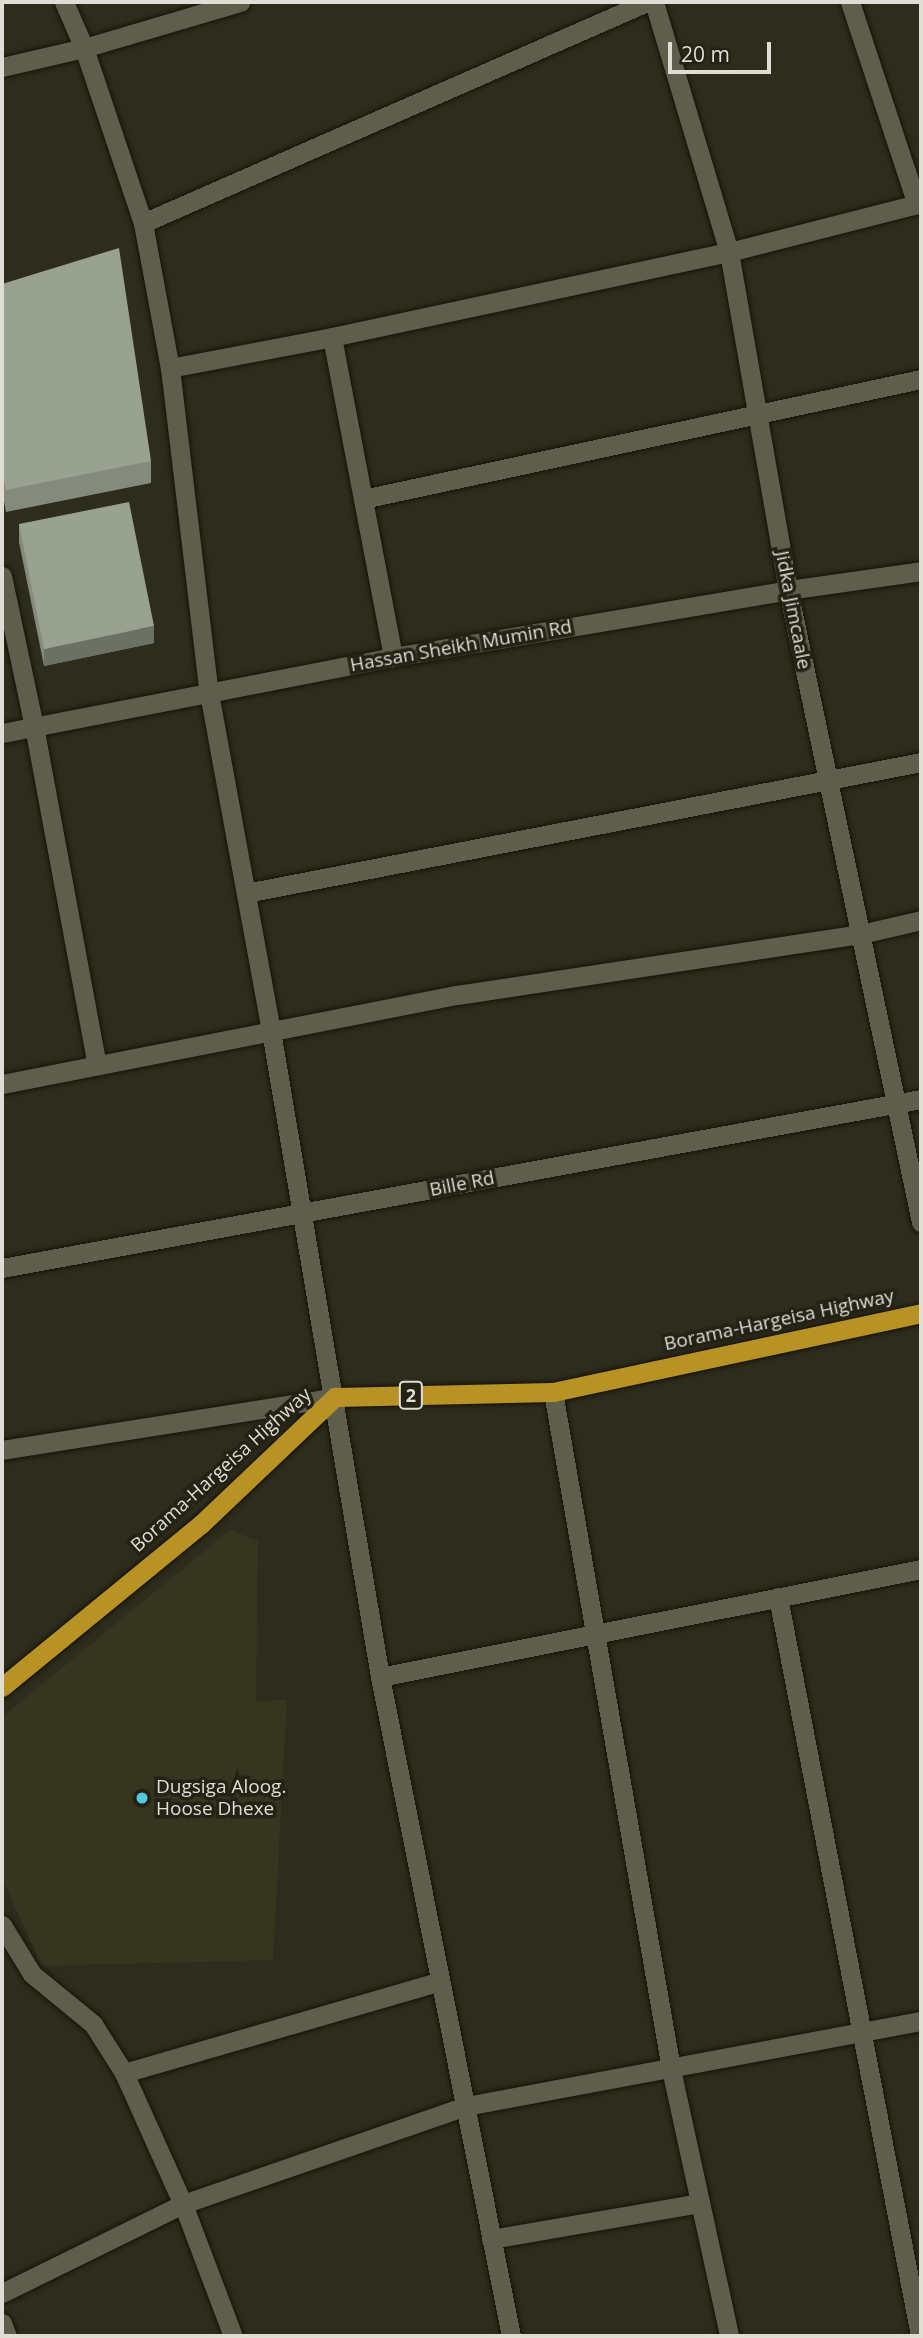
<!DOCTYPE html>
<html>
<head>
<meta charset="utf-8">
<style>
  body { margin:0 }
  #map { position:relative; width:923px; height:2338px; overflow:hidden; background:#2d2c1d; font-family:"Open Sans",sans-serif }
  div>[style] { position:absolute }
  .built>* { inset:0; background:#36351f }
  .roads { filter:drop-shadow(0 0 2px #151407) drop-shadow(0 0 2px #151407) }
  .service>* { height:19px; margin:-9.5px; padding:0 9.5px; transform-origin:9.5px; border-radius:9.5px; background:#5e5e4d }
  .minor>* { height:19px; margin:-9.5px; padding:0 9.5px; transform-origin:9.5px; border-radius:9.5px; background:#5e5e4d }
  .trunk>* { height:19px; margin:-9.5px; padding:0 9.5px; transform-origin:9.5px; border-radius:9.5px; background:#b99226 }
  .wall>* { inset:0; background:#848a7c }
  .shaded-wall>* { inset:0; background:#6b7165 }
  .building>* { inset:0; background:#99a190 }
  .dots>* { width:19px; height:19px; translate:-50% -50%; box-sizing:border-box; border:4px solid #232214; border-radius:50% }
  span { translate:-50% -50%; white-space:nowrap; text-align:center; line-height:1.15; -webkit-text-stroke:7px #232214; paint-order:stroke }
  .shield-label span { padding:2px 5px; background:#232214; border:2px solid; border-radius:5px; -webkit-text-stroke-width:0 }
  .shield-label { font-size:18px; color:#dfded5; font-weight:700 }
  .street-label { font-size:19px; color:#dfded5 }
  .poi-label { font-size:19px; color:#dfded5 }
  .left { translate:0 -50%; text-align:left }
  .frame { position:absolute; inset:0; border:4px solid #dfded5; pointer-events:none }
  .scale { position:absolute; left:668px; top:42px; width:103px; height:32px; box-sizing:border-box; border:4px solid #dfded5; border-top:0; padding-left:9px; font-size:21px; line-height:24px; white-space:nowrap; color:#dfded5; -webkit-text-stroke:5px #232214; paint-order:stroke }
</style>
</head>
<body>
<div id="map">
  <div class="built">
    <i style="clip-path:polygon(230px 1530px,258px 1541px,256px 1701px,287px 1700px,273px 1960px,42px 1966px,2px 1878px,2px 1717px)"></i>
  </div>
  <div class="roads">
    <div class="service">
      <i style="left:850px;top:2px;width:213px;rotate:71.7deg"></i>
    </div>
    <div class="minor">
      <i style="left:64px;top:2px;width:50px;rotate:66.5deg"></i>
      <i style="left:84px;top:48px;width:185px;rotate:71.4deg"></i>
      <i style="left:143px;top:223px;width:147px;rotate:79.5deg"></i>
      <i style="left:170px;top:368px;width:327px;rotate:83.2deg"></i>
      <i style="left:209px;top:693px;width:344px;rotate:79.6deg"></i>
      <i style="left:271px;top:1031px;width:655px;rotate:80.42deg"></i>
      <i style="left:380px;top:1677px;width:672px;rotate:78.76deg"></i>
      <i style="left:654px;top:2px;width:261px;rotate:73.3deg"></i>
      <i style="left:729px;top:252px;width:343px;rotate:80.1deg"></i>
      <i style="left:788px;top:590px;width:646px;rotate:78.12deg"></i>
      <i style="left:2px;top:67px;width:84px;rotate:-13deg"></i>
      <i style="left:84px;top:48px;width:163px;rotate:-16.4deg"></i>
      <i style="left:143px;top:223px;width:550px;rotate:-23.68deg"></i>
      <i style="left:332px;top:337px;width:326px;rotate:79.2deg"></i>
      <i style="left:170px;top:368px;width:165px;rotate:-10.8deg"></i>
      <i style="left:332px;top:337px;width:406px;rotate:-12.1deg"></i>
      <i style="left:729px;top:252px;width:198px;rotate:-14.3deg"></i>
      <i style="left:363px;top:499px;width:571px;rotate:-12.14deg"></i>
      <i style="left:2px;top:576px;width:153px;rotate:78deg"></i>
      <i style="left:34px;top:726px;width:345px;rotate:79.5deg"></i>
      <i style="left:2px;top:733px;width:398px;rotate:-11deg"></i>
      <i style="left:393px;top:657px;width:401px;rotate:-9.6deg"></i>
      <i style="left:788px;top:590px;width:134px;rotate:-8.1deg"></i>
      <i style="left:246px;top:893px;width:688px;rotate:-10.98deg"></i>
      <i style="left:2px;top:1084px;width:464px;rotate:-11.1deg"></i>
      <i style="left:457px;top:995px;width:409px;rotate:-8.6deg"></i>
      <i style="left:861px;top:934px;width:62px;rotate:-13.1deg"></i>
      <i style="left:2px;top:1268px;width:934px;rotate:-10.42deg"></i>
      <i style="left:553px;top:1392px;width:687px;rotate:80.11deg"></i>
      <i style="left:671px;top:2069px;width:273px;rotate:77.7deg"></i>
      <i style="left:2px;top:1450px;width:337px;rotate:-9deg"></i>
      <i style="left:778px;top:1597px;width:753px;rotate:79.12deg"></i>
      <i style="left:380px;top:1677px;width:552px;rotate:-11.29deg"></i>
      <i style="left:2px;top:1925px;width:57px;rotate:58.5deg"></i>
      <i style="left:32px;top:1974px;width:79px;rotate:39.3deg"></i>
      <i style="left:93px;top:2024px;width:58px;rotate:57.7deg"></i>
      <i style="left:124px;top:2073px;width:144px;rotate:65.8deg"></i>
      <i style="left:183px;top:2204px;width:141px;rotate:69.3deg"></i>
      <i style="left:124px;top:2073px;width:329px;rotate:-16.2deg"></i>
      <i style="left:491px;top:2239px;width:212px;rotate:-9.8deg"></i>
      <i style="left:2px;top:2293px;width:202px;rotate:-26.2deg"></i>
      <i style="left:183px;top:2204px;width:299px;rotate:-19.1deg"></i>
      <i style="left:466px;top:2106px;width:463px;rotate:-10.6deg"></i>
      <i style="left:2px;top:2323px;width:14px;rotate:69deg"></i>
    </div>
    <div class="trunk">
      <i style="left:2px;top:1687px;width:257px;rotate:-39.3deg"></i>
      <i style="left:201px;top:1524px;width:185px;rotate:-43.5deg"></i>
      <i style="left:335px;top:1397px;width:218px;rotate:-1.3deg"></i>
      <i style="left:553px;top:1392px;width:376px;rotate:-12.1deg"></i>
    </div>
  </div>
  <div class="wall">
    <i style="clip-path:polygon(2px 284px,151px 461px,151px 483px,6px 512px,2px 491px)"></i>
    <i style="clip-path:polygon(19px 524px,154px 643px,44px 666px,19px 542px)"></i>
  </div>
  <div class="shaded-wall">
    <i style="clip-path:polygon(154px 626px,154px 643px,44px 666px,44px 649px)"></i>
  </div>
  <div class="building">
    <i style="clip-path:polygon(119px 248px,151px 461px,6px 490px,2px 470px,2px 284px)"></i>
    <i style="clip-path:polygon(129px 502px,154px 626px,44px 649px,19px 524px)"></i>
  </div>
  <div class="dots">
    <i style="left:142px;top:1798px;background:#55cadf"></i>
  </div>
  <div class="shield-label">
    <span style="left:411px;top:1395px">2</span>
  </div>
  <div class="street-label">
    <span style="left:793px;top:610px;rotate:79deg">Jidka Jimcaale</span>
    <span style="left:461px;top:646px;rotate:-10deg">Hassan Sheikh Mumin Rd</span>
    <span style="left:462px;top:1184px;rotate:-11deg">Bille Rd</span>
    <span style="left:779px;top:1320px;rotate:-12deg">Borama-Hargeisa Highway</span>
    <span style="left:221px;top:1470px;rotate:-42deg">Borama-Hargeisa Highway</span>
  </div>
  <div class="poi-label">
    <span class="left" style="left:156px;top:1798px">Dugsiga Aloog.<br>Hoose Dhexe</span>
  </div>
  <div class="frame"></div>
  <div class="scale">20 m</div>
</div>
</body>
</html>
